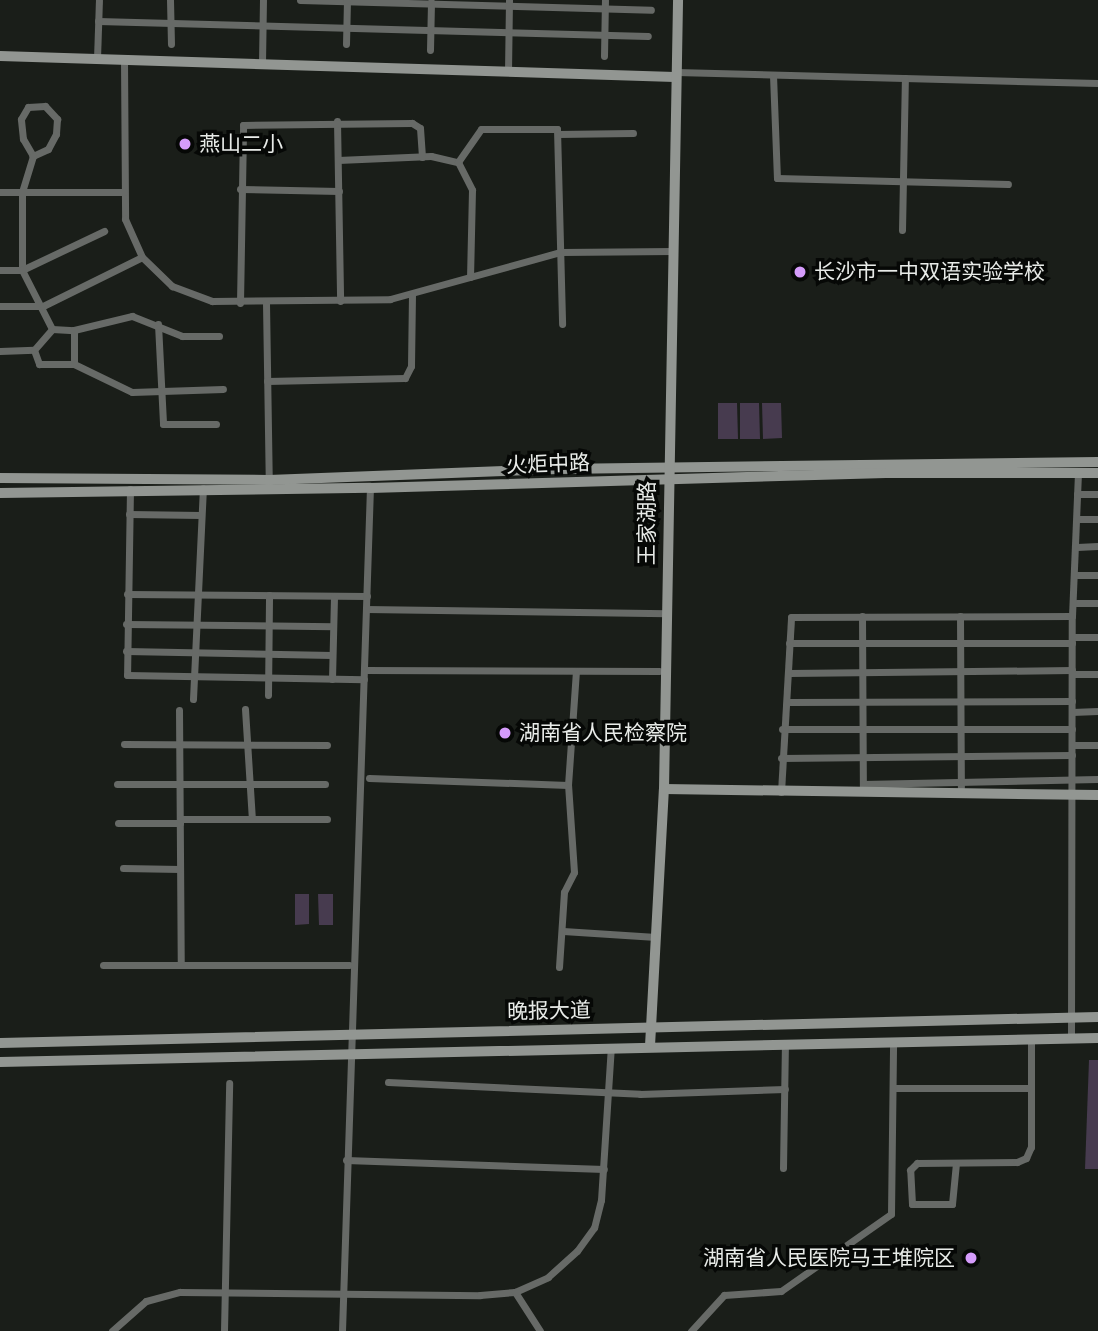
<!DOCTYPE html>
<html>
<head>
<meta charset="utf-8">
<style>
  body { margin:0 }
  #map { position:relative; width:1098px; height:1331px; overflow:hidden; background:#1a1e19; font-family:"Fira Sans Condensed","Noto Sans SC",sans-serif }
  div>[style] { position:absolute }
  .green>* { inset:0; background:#473b4f }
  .street>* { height:7px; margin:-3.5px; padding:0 3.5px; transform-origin:3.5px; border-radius:3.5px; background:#676a67 }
  .secondary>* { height:10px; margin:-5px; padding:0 5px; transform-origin:5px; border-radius:5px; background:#929692 }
  .dots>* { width:19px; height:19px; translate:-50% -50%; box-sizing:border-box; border:4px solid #060806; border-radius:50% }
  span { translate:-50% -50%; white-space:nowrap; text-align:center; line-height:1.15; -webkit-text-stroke:7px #060806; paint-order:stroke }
  .poi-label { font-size:21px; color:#e8ebe8 }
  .left { translate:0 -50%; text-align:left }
  .right { translate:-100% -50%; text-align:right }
  .street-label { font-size:21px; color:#e8ebe8 }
</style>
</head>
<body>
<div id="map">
  <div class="green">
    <i style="clip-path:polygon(718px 403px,737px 403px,738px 439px,718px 439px)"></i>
    <i style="clip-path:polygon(740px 403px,759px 403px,760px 439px,740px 439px)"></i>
    <i style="clip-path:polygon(762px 403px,781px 403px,782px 438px,763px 439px)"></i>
    <i style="clip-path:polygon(295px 894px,309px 894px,309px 924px,295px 925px)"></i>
    <i style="clip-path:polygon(318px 894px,333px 894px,333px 925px,319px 925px)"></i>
    <i style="clip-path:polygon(1089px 1060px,1098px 1060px,1098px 1169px,1085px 1169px)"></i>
  </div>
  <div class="street">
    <i style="left:170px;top:0;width:44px;rotate:88.7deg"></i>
    <i style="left:300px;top:0;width:351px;rotate:1.6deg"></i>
    <i style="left:98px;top:21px;width:550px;rotate:1.56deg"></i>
    <i style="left:346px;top:44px;width:44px;rotate:-88.7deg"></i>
    <i style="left:430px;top:50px;width:48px;rotate:-88.8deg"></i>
    <i style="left:604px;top:56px;width:56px;rotate:-89deg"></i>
    <i style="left:97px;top:59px;width:59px;rotate:-88.1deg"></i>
    <i style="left:124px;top:60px;width:159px;rotate:89.6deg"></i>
    <i style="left:125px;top:219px;width:42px;rotate:65.9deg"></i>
    <i style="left:142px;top:257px;width:42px;rotate:44deg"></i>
    <i style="left:172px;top:286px;width:43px;rotate:20.6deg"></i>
    <i style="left:212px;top:301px;width:178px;rotate:-0.6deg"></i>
    <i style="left:390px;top:299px;width:177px;rotate:-15.4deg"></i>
    <i style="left:561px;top:252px;width:112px;rotate:-0.5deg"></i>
    <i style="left:262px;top:63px;width:63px;rotate:-89.1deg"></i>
    <i style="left:508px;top:72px;width:72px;rotate:-89.2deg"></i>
    <i style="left:676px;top:72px;width:422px;rotate:1.5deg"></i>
    <i style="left:773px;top:75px;width:103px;rotate:87.8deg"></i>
    <i style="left:777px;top:178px;width:231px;rotate:1.5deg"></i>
    <i style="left:337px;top:121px;width:180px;rotate:89deg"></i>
    <i style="left:558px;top:134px;width:75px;rotate:-0.8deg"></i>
    <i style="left:33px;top:156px;width:20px;rotate:-120deg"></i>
    <i style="left:23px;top:139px;width:20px;rotate:-96deg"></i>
    <i style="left:21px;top:119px;width:14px;rotate:-60deg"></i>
    <i style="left:28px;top:107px;width:17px;rotate:-3deg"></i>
    <i style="left:45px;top:106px;width:18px;rotate:47deg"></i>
    <i style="left:57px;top:119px;width:15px;rotate:94deg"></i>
    <i style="left:56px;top:134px;width:17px;rotate:118deg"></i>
    <i style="left:48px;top:149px;width:17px;rotate:155deg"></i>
    <i style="left:33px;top:156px;width:38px;rotate:107deg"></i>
    <i style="left:22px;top:192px;width:78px;rotate:90deg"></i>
    <i style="left:22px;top:270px;width:66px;rotate:63deg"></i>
    <i style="left:338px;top:160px;width:93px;rotate:-2.5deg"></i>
    <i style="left:431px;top:156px;width:28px;rotate:13deg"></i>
    <i style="left:458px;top:162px;width:31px;rotate:63deg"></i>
    <i style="left:472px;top:190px;width:87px;rotate:91.3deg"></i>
    <i style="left:458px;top:162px;width:40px;rotate:-55.1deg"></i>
    <i style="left:481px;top:129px;width:76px"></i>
    <i style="left:557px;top:129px;width:195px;rotate:88.5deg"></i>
    <i style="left:240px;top:189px;width:99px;rotate:1.2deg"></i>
    <i style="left:0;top:192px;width:124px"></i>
    <i style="left:902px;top:230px;width:152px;rotate:-88.9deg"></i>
    <i style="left:0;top:270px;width:22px"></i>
    <i style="left:22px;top:270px;width:91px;rotate:-25.4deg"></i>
    <i style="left:240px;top:303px;width:178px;rotate:-89deg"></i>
    <i style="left:243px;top:125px;width:169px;rotate:-0.7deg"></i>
    <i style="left:412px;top:123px;width:9px;rotate:32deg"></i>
    <i style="left:420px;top:128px;width:29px;rotate:86deg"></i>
    <i style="left:266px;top:303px;width:181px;rotate:89.1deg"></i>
    <i style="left:0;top:306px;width:43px"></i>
    <i style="left:43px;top:306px;width:110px;rotate:-26.3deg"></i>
    <i style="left:158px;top:324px;width:100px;rotate:87.1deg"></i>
    <i style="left:163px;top:424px;width:53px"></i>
    <i style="left:74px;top:330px;width:60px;rotate:-13.6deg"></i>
    <i style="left:132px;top:316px;width:54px;rotate:21.8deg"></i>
    <i style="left:182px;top:336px;width:37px"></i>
    <i style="left:34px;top:350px;width:28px;rotate:-49deg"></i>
    <i style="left:52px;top:329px;width:22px;rotate:3deg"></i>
    <i style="left:74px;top:330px;width:34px;rotate:90deg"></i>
    <i style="left:74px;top:364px;width:64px;rotate:25.8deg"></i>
    <i style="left:132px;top:392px;width:91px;rotate:-1.9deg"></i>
    <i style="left:0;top:351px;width:34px;rotate:-2deg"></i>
    <i style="left:34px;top:350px;width:15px;rotate:70deg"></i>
    <i style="left:39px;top:364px;width:35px"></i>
    <i style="left:267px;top:381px;width:138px;rotate:-1.2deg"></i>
    <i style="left:405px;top:378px;width:13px;rotate:-63deg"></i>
    <i style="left:411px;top:366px;width:71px;rotate:-89.2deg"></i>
    <i style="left:130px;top:489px;width:186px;rotate:90.9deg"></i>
    <i style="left:127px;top:675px;width:237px;rotate:1deg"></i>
    <i style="left:1077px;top:494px;width:21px"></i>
    <i style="left:129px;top:514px;width:72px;rotate:0.8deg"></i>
    <i style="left:1077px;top:519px;width:21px"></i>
    <i style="left:1077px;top:547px;width:21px;rotate:-3deg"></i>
    <i style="left:1077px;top:575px;width:21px"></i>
    <i style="left:127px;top:594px;width:240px;rotate:0.5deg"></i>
    <i style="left:1076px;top:603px;width:22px"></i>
    <i style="left:366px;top:609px;width:301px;rotate:0.8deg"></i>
    <i style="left:862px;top:616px;width:171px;rotate:89.7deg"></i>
    <i style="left:960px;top:616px;width:171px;rotate:89.7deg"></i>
    <i style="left:126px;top:624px;width:207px;rotate:0.6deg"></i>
    <i style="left:1072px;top:637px;width:26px"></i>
    <i style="left:789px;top:643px;width:283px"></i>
    <i style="left:126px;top:651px;width:206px;rotate:1.1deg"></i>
    <i style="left:364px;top:670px;width:295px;rotate:0.2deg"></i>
    <i style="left:789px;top:673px;width:283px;rotate:-0.6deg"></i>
    <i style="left:1072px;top:674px;width:26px"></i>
    <i style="left:332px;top:679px;width:83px;rotate:-88.6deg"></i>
    <i style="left:268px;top:695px;width:100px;rotate:-89.4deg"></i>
    <i style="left:193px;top:699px;width:211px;rotate:-87.3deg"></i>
    <i style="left:789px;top:702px;width:283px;rotate:-0.2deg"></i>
    <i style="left:245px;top:709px;width:110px;rotate:86.4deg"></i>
    <i style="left:179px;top:710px;width:255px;rotate:89.6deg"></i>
    <i style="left:1072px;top:712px;width:26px;rotate:-2deg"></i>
    <i style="left:782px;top:729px;width:290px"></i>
    <i style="left:124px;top:744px;width:203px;rotate:0.3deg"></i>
    <i style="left:1072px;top:745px;width:26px"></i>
    <i style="left:781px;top:758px;width:291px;rotate:-0.6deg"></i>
    <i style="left:369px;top:778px;width:199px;rotate:2deg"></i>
    <i style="left:117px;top:784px;width:208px"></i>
    <i style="left:863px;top:784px;width:235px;rotate:-1.2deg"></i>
    <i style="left:781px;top:792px;width:175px;rotate:-86.7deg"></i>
    <i style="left:791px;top:617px;width:281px;rotate:-0.2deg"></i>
    <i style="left:180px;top:819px;width:147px"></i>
    <i style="left:118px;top:823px;width:62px"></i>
    <i style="left:123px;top:868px;width:57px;rotate:1deg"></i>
    <i style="left:563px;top:931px;width:93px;rotate:3.7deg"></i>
    <i style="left:103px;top:965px;width:246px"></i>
    <i style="left:559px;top:967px;width:75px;rotate:-86.2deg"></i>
    <i style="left:564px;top:892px;width:22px;rotate:-63deg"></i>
    <i style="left:574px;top:872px;width:87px;rotate:-93.9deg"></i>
    <i style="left:568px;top:785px;width:114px;rotate:-86deg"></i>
    <i style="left:1071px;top:1039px;width:423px;rotate:-89.9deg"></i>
    <i style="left:1072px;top:616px;width:143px;rotate:-87.6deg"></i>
    <i style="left:388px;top:1082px;width:252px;rotate:2.7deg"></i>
    <i style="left:640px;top:1094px;width:145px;rotate:-2deg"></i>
    <i style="left:893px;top:1088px;width:138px"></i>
    <i style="left:346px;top:1160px;width:258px;rotate:2deg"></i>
    <i style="left:956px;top:1163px;width:41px;rotate:95.6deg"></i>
    <i style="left:952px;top:1204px;width:40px;rotate:180deg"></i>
    <i style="left:912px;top:1204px;width:34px;rotate:-93deg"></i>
    <i style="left:910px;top:1170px;width:10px;rotate:-45deg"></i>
    <i style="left:917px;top:1163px;width:100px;rotate:-0.6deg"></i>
    <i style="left:1017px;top:1162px;width:10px;rotate:-24deg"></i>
    <i style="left:1026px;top:1158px;width:12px;rotate:-66deg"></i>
    <i style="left:1031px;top:1147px;width:107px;rotate:-90deg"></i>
    <i style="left:783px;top:1168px;width:124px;rotate:-89.1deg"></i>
    <i style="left:515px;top:1292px;width:46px;rotate:57.3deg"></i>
    <i style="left:112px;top:1331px;width:45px;rotate:-41.4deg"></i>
    <i style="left:146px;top:1301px;width:35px;rotate:-15deg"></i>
    <i style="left:180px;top:1292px;width:300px;rotate:0.6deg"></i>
    <i style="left:480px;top:1295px;width:35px;rotate:-5deg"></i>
    <i style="left:515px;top:1292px;width:36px;rotate:-24deg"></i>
    <i style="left:548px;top:1277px;width:39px;rotate:-42deg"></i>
    <i style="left:577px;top:1251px;width:29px;rotate:-54deg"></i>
    <i style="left:594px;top:1228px;width:29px;rotate:-76deg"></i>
    <i style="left:601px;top:1200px;width:153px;rotate:-86.3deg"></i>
    <i style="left:224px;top:1331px;width:248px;rotate:-88.8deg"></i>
    <i style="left:342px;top:1331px;width:843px;rotate:-88.1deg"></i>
    <i style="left:691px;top:1331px;width:49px;rotate:-47.5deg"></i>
    <i style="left:724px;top:1295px;width:57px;rotate:-4deg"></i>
    <i style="left:781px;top:1291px;width:134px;rotate:-35deg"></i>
    <i style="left:891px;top:1214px;width:172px;rotate:-89.3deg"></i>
  </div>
  <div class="secondary">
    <i style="left:0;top:56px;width:675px;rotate:1.78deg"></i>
    <i style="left:0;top:478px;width:269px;rotate:0.4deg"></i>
    <i style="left:269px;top:480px;width:289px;rotate:-2.2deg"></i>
    <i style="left:558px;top:469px;width:540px;rotate:-0.74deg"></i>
    <i style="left:0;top:493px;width:370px;rotate:-0.8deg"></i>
    <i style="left:370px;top:488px;width:516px;rotate:-1.67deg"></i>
    <i style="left:886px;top:473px;width:212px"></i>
    <i style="left:664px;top:789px;width:434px;rotate:0.8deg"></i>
    <i style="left:0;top:1043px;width:1098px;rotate:-1.36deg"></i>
    <i style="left:650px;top:1046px;width:257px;rotate:-86.9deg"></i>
    <i style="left:664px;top:789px;width:789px;rotate:-88.98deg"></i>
    <i style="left:0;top:1062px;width:1098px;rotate:-1.25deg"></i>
  </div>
  <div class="dots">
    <i style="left:185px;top:144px;background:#d59cfb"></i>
    <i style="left:800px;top:272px;background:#d59cfb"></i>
    <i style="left:505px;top:733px;background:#d59cfb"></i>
    <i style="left:971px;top:1258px;background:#d59cfb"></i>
  </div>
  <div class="poi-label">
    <span class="left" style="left:199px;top:144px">燕山二小</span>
    <span class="left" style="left:814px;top:272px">长沙市一中双语实验学校</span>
    <span class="left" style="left:519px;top:733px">湖南省人民检察院</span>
    <span class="right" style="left:955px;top:1258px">湖南省人民医院马王堆院区</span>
  </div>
  <div class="street-label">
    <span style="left:548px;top:464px;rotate:-2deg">火炬中路</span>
    <span style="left:647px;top:523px;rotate:-90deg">王家湖路</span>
    <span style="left:549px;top:1011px;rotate:-1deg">晚报大道</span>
  </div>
</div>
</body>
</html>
